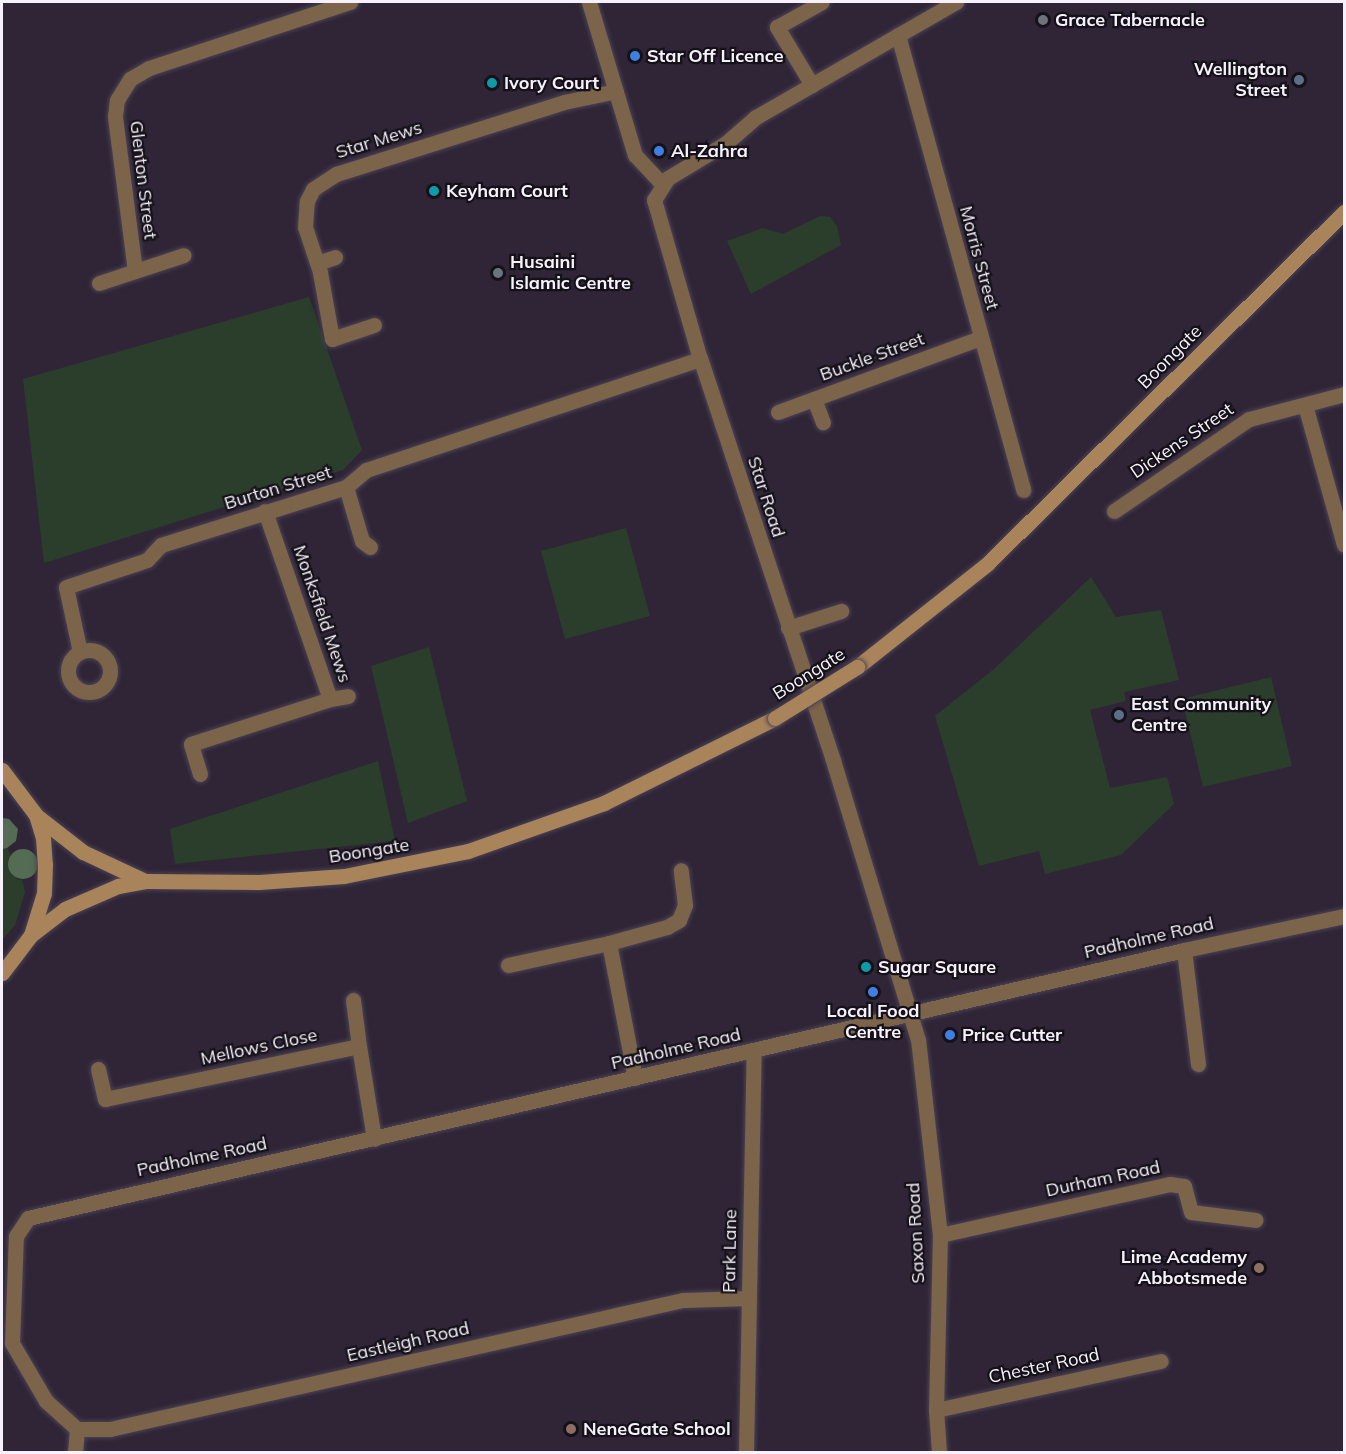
<!DOCTYPE html>
<html>
<head>
<meta charset="utf-8">
<style>
  body { margin:0 }
  #map { position:relative; width:1346px; height:1454px; overflow:hidden; background:#2f2537; font-family:Mulish,sans-serif }
  div>[style] { position:absolute }
  .green>* { inset:0; background:#2b3e2b }
  .forest>* { inset:0; background:#546c53 }
  .round { border-radius:50% }
  .roads { filter:drop-shadow(0 0 2px #4b4253) drop-shadow(0 0 2px #4b4253) }
  .street>* { height:15px; margin:-7.5px; padding:0 7.5px; transform-origin:7.5px; border-radius:7.5px; background:#7b644a }
  .street>.ring { margin:-7.5px; padding:0; box-sizing:content-box; background:none; border:15px solid #7b644a; border-radius:50% }
  .secondary>* { height:15px; margin:-7.5px; padding:0 7.5px; transform-origin:7.5px; border-radius:7.5px; background:#a9845a }
  .bridges { filter:drop-shadow(0 0 2px #4b4253) drop-shadow(0 0 2px #4b4253) }
  .secondary-bridge>* { height:15px; margin:-7.5px; padding:0 7.5px; transform-origin:7.5px; border-radius:7.5px; background:#a9845a }
  .dots>* { width:16px; height:16px; translate:-50% -50%; box-sizing:border-box; border:3px solid #151118; border-radius:50% }
  span { translate:-50% -50%; white-space:nowrap; text-align:center; line-height:1.15; -webkit-text-stroke:4.5px #151118; paint-order:stroke }
  .poi-label { font-size:18px; color:#f7f1fd; font-weight:700 }
  .left { translate:0 -50%; text-align:left }
  .right { translate:-100% -50%; text-align:right }
  .street-label { font-size:18px; color:#f7f1fd }
  .frame { position:absolute; inset:0; border:3px solid #f7f1fd; pointer-events:none }
</style>
</head>
<body>
<div id="map">
  <div class="green">
    <i style="clip-path:polygon(820px 216px,830px 217px,837px 226px,841px 245px,751px 294px,727px 241px,763px 228px,783px 234px)"></i>
    <i style="clip-path:polygon(309px 297px,362px 450px,343px 470px,44px 563px,23px 379px)"></i>
    <i style="clip-path:polygon(626px 528px,650px 616px,565px 639px,541px 551px)"></i>
    <i style="clip-path:polygon(1091px 577px,1116px 617px,1161px 610px,1179px 680px,1124px 692px,1126px 701px,1090px 710px,1110px 788px,1167px 777px,1174px 804px,1121px 855px,1045px 874px,1039px 851px,979px 866px,935px 716px,994px 669px)"></i>
    <i style="clip-path:polygon(429px 647px,467px 801px,408px 823px,371px 666px)"></i>
    <i style="clip-path:polygon(1271px 677px,1292px 766px,1203px 787px,1182px 699px)"></i>
    <i style="clip-path:polygon(378px 761px,395px 841px,175px 864px,170px 829px)"></i>
    <i style="clip-path:polygon(7px 848px,11px 855px,8px 860px,17px 879px,22px 880px,25px 892px,15px 925px,2px 940px,2px 849px)"></i>
  </div>
  <div class="forest">
    <i style="clip-path:polygon(2px 818px,9px 819px,18px 829px,16px 841px,7px 848px,2px 849px)"></i>
    <i class="round" style="left:8px;top:849px;width:30px;height:30px"></i>
  </div>
  <div class="roads">
    <div class="street">
      <i style="left:589px;top:2px;width:160px;rotate:73.3deg"></i>
      <i style="left:635px;top:155px;width:40px;rotate:47deg"></i>
      <i style="left:898px;top:35px;width:472px;rotate:74.6deg"></i>
      <i style="left:812px;top:85px;width:68px;rotate:-121.1deg"></i>
      <i style="left:777px;top:27px;width:51px;rotate:-29.1deg"></i>
      <i style="left:317px;top:263px;width:19px;rotate:-18deg"></i>
      <i style="left:135px;top:271px;width:156px;rotate:-97.4deg"></i>
      <i style="left:115px;top:116px;width:16px;rotate:-83deg"></i>
      <i style="left:117px;top:100px;width:25px;rotate:-58deg"></i>
      <i style="left:130px;top:79px;width:22px;rotate:-30deg"></i>
      <i style="left:149px;top:68px;width:212px;rotate:-18.2deg"></i>
      <i style="left:99px;top:283px;width:89px;rotate:-18.2deg"></i>
      <i style="left:374px;top:325px;width:44px;rotate:161.6deg"></i>
      <i style="left:332px;top:339px;width:68px;rotate:-100.2deg"></i>
      <i style="left:320px;top:272px;width:47px;rotate:-108.4deg"></i>
      <i style="left:305px;top:227px;width:26px;rotate:-86deg"></i>
      <i style="left:307px;top:201px;width:13px;rotate:-63deg"></i>
      <i style="left:313px;top:189px;width:27px;rotate:-33deg"></i>
      <i style="left:336px;top:174px;width:239px;rotate:-17.5deg"></i>
      <i style="left:564px;top:102px;width:53px;rotate:-11.9deg"></i>
      <i style="left:814px;top:399px;width:25px;rotate:69deg"></i>
      <i style="left:1305px;top:405px;width:145px;rotate:74.4deg"></i>
      <i style="left:778px;top:412px;width:215px;rotate:-20.1deg"></i>
      <i style="left:346px;top:487px;width:56px;rotate:73.5deg"></i>
      <i style="left:362px;top:541px;width:10px;rotate:37deg"></i>
      <i style="left:1114px;top:511px;width:163px;rotate:-34.3deg"></i>
      <i style="left:1249px;top:419px;width:98px;rotate:-14.7deg"></i>
      <i style="left:788px;top:628px;width:56px;rotate:-17.8deg"></i>
      <i class="ring" style="left:68px;top:650px;width:27px;height:27px"></i>
      <i style="left:80px;top:652px;width:66px;rotate:-102.2deg"></i>
      <i style="left:66px;top:587px;width:85px;rotate:-18.4deg"></i>
      <i style="left:147px;top:560px;width:21px;rotate:-47deg"></i>
      <i style="left:161px;top:545px;width:194px;rotate:-17.4deg"></i>
      <i style="left:346px;top:487px;width:26px;rotate:-40deg"></i>
      <i style="left:366px;top:470px;width:352px;rotate:-18.4deg"></i>
      <i style="left:330px;top:699px;width:18px;rotate:-9deg"></i>
      <i style="left:200px;top:774px;width:31px;rotate:-107deg"></i>
      <i style="left:191px;top:744px;width:146px;rotate:-17.9deg"></i>
      <i style="left:330px;top:699px;width:199px;rotate:-109.1deg"></i>
      <i style="left:1184px;top:950px;width:115px;rotate:83deg"></i>
      <i style="left:508px;top:965px;width:103px;rotate:-12.3deg"></i>
      <i style="left:353px;top:1000px;width:46px;rotate:82.6deg"></i>
      <i style="left:98px;top:1069px;width:31px;rotate:77deg"></i>
      <i style="left:105px;top:1099px;width:259px;rotate:-11.8deg"></i>
      <i style="left:359px;top:1046px;width:94px;rotate:80.8deg"></i>
      <i style="left:635px;top:1078px;width:137px;rotate:-100.9deg"></i>
      <i style="left:609px;top:943px;width:60px;rotate:-15.4deg"></i>
      <i style="left:667px;top:927px;width:14px;rotate:-30deg"></i>
      <i style="left:679px;top:920px;width:16px;rotate:-68deg"></i>
      <i style="left:685px;top:905px;width:35px;rotate:-97deg"></i>
      <i style="left:940px;top:1235px;width:236px;rotate:-12.5deg"></i>
      <i style="left:1170px;top:1184px;width:14px;rotate:8deg"></i>
      <i style="left:1184px;top:1186px;width:27px;rotate:75deg"></i>
      <i style="left:1191px;top:1212px;width:65px;rotate:7deg"></i>
      <i style="left:936px;top:1410px;width:230px;rotate:-12.3deg"></i>
      <i style="left:77px;top:1429px;width:42px;rotate:-137.9deg"></i>
      <i style="left:46px;top:1401px;width:67px;rotate:-120.4deg"></i>
      <i style="left:12px;top:1343px;width:107px;rotate:-87.9deg"></i>
      <i style="left:16px;top:1236px;width:22px;rotate:-56deg"></i>
      <i style="left:28px;top:1218px;width:1187px;rotate:-13.05deg"></i>
      <i style="left:1184px;top:950px;width:164px;rotate:-12deg"></i>
      <i style="left:77px;top:1429px;width:33px"></i>
      <i style="left:110px;top:1429px;width:587px;rotate:-12.69deg"></i>
      <i style="left:683px;top:1300px;width:66px;rotate:-1.7deg"></i>
      <i style="left:75px;top:1452px;width:23px;rotate:-85deg"></i>
      <i style="left:746px;top:1452px;width:401px;rotate:-88.9deg"></i>
      <i style="left:939px;top:1452px;width:42px;rotate:-94.1deg"></i>
      <i style="left:936px;top:1410px;width:175px;rotate:-88.7deg"></i>
      <i style="left:940px;top:1235px;width:196px;rotate:-96.4deg"></i>
      <i style="left:918px;top:1040px;width:293px;rotate:-106.9deg"></i>
      <i style="left:833px;top:760px;width:422px;rotate:-108.3deg"></i>
      <i style="left:700px;top:359px;width:166px;rotate:-106.1deg"></i>
      <i style="left:654px;top:200px;width:26px;rotate:-58deg"></i>
      <i style="left:668px;top:178px;width:68px;rotate:-31.1deg"></i>
      <i style="left:726px;top:143px;width:40px;rotate:-41deg"></i>
      <i style="left:756px;top:117px;width:231px;rotate:-29.9deg"></i>
    </div>
    <div class="secondary">
      <i style="left:857px;top:667px;width:167px;rotate:-38.4deg"></i>
      <i style="left:988px;top:563px;width:500px;rotate:-44.6deg"></i>
      <i style="left:2px;top:770px;width:56px;rotate:52.9deg"></i>
      <i style="left:36px;top:815px;width:24px;rotate:73deg"></i>
      <i style="left:43px;top:838px;width:26px;rotate:86deg"></i>
      <i style="left:45px;top:864px;width:29px;rotate:92deg"></i>
      <i style="left:44px;top:893px;width:44px;rotate:107.2deg"></i>
      <i style="left:31px;top:935px;width:48px;rotate:127.3deg"></i>
      <i style="left:38px;top:817px;width:57px;rotate:37.9deg"></i>
      <i style="left:83px;top:852px;width:68px;rotate:25.1deg"></i>
      <i style="left:31px;top:935px;width:43px;rotate:-37.4deg"></i>
      <i style="left:65px;top:909px;width:58px;rotate:-23.5deg"></i>
      <i style="left:118px;top:886px;width:28px;rotate:-10deg"></i>
      <i style="left:146px;top:881px;width:113px;rotate:0.5deg"></i>
      <i style="left:259px;top:882px;width:85px;rotate:-4deg"></i>
      <i style="left:344px;top:876px;width:126px;rotate:-11.4deg"></i>
      <i style="left:468px;top:851px;width:144px;rotate:-19.4deg"></i>
      <i style="left:604px;top:803px;width:191px;rotate:-26.4deg"></i>
    </div>
  </div>
  <div class="bridges">
    <div class="secondary-bridge">
      <i style="left:775px;top:718px;width:97px;rotate:-31.9deg"></i>
    </div>
  </div>
  <div class="dots">
    <i style="left:1043px;top:20px;background:#6b7280"></i>
    <i style="left:635px;top:56px;background:#3f7fe0"></i>
    <i style="left:1299px;top:80px;background:#5c6f8a"></i>
    <i style="left:492px;top:83px;background:#0f9aa8"></i>
    <i style="left:659px;top:151px;background:#3f7fe0"></i>
    <i style="left:434px;top:191px;background:#0f9aa8"></i>
    <i style="left:498px;top:273px;background:#6b7280"></i>
    <i style="left:1119px;top:715px;background:#5c6f8a"></i>
    <i style="left:866px;top:967px;background:#0f9aa8"></i>
    <i style="left:873px;top:992px;background:#3f7fe0"></i>
    <i style="left:950px;top:1035px;background:#3f7fe0"></i>
    <i style="left:1259px;top:1268px;background:#8d6e63"></i>
    <i style="left:571px;top:1429px;background:#8d6e63"></i>
  </div>
  <div class="poi-label">
    <span class="left" style="left:1055px;top:20px">Grace Tabernacle</span>
    <span class="left" style="left:647px;top:56px">Star Off Licence</span>
    <span class="right" style="left:1287px;top:80px">Wellington<br>Street</span>
    <span class="left" style="left:504px;top:83px">Ivory Court</span>
    <span class="left" style="left:671px;top:151px">Al-Zahra</span>
    <span class="left" style="left:446px;top:191px">Keyham Court</span>
    <span class="left" style="left:510px;top:273px">Husaini<br>Islamic Centre</span>
    <span class="left" style="left:1131px;top:715px">East Community<br>Centre</span>
    <span class="left" style="left:878px;top:967px">Sugar Square</span>
    <span style="left:873px;top:1022px">Local Food<br>Centre</span>
    <span class="left" style="left:962px;top:1035px">Price Cutter</span>
    <span class="right" style="left:1247px;top:1268px">Lime Academy<br>Abbotsmede</span>
    <span class="left" style="left:583px;top:1429px">NeneGate School</span>
  </div>
  <div class="street-label">
    <span style="left:379px;top:140px;rotate:-17deg">Star Mews</span>
    <span style="left:143px;top:180px;rotate:83deg">Glenton Street</span>
    <span style="left:979px;top:258px;rotate:75deg">Morris Street</span>
    <span style="left:872px;top:357px;rotate:-20deg">Buckle Street</span>
    <span style="left:1170px;top:357px;rotate:-45deg">Boongate</span>
    <span style="left:1182px;top:441px;rotate:-34deg">Dickens Street</span>
    <span style="left:278px;top:488px;rotate:-17deg">Burton Street</span>
    <span style="left:766px;top:497px;rotate:72deg">Star Road</span>
    <span style="left:322px;top:614px;rotate:71deg">Monksfield Mews</span>
    <span style="left:809px;top:674px;rotate:-32deg">Boongate</span>
    <span style="left:369px;top:851px;rotate:-9deg">Boongate</span>
    <span style="left:1149px;top:938px;rotate:-13deg">Padholme Road</span>
    <span style="left:259px;top:1047px;rotate:-12deg">Mellows Close</span>
    <span style="left:676px;top:1049px;rotate:-13deg">Padholme Road</span>
    <span style="left:202px;top:1157px;rotate:-12deg">Padholme Road</span>
    <span style="left:1103px;top:1179px;rotate:-12deg">Durham Road</span>
    <span style="left:916px;top:1233px;rotate:-93deg">Saxon Road</span>
    <span style="left:730px;top:1251px;rotate:-89deg">Park Lane</span>
    <span style="left:408px;top:1342px;rotate:-13deg">Eastleigh Road</span>
    <span style="left:1044px;top:1366px;rotate:-12deg">Chester Road</span>
  </div>
  <div class="frame"></div>
</div>
</body>
</html>
